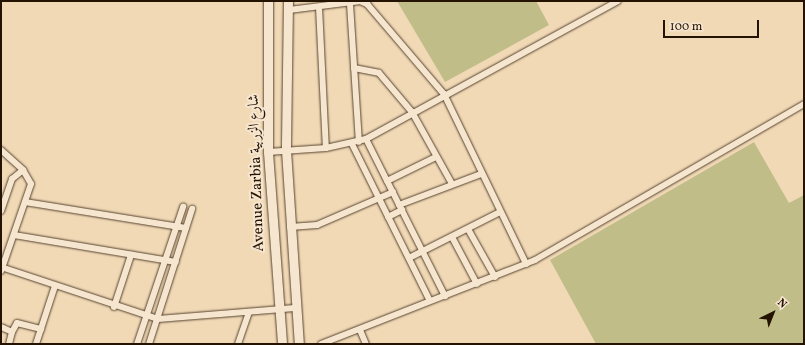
<!DOCTYPE html>
<html>
<head>
<meta charset="utf-8">
<style>
  body { margin:0 }
  #map { position:relative; width:805px; height:345px; overflow:hidden; background:#f1d9b6; font-family:Vollkorn,Amiri,serif }
  div>[style] { position:absolute }
  .green>* { inset:0; background:#c1bd89 }
  .roads { filter:drop-shadow(0 0 1px #57442e) drop-shadow(0 0 1px #57442e) }
  .minor>* { height:6px; margin:-3px; padding:0 3px; transform-origin:3px; border-radius:3px; background:#f6e6d0 }
  .secondary>* { height:9px; margin:-4.5px; padding:0 4.5px; transform-origin:4.5px; border-radius:4.5px; background:#f6e6d0 }
  span { translate:-50% -50%; white-space:nowrap; text-align:center; line-height:1.15; -webkit-text-stroke:4px #f6e6d0; paint-order:stroke }
  .street-label { font-size:15px; color:#241300 }
  .frame { position:absolute; inset:0; border:2px solid #241300; pointer-events:none }
  .north { position:absolute; left:753px; top:293px; width:40px; height:40px; -webkit-text-stroke:3px #f6e6d0; paint-order:stroke; rotate:43deg; font-size:11px; font-weight:700; line-height:16px; text-align:center; color:#241300 }
  .north::after { content:''; display:block; margin:auto; width:14px; height:18px; background:#241300; clip-path:polygon(50% 0,100% 100%,50% 72%,0 100%) }
  .scale { position:absolute; left:663px; top:20px; width:96px; height:18px; box-sizing:border-box; border:2px solid #241300; border-top:0; padding-left:5px; font-size:12px; line-height:14px; white-space:nowrap; color:#241300; -webkit-text-stroke:3px #f6e6d0; paint-order:stroke }
</style>
</head>
<body>
<div id="map">
  <div class="green">
    <i style="clip-path:polygon(397px 1px,536px 1px,549px 25px,445px 82px)"></i>
    <i style="clip-path:polygon(754px 142px,789px 203px,804px 195px,804px 344px,596px 344px,550px 260px)"></i>
  </div>
  <div class="roads">
    <div class="minor">
      <i style="left:350px;top:4px;width:138px;rotate:86.3deg"></i>
      <i style="left:319px;top:7px;width:141px;rotate:87.2deg"></i>
      <i style="left:289px;top:10px;width:72px;rotate:-7.2deg"></i>
      <i style="left:360px;top:1px;width:8px;rotate:23deg"></i>
      <i style="left:367px;top:4px;width:118px;rotate:49.5deg"></i>
      <i style="left:444px;top:94px;width:189px;rotate:64.2deg"></i>
      <i style="left:354px;top:68px;width:25px;rotate:11deg"></i>
      <i style="left:379px;top:73px;width:51px;rotate:49.8deg"></i>
      <i style="left:412px;top:112px;width:82px;rotate:60.9deg"></i>
      <i style="left:366px;top:139px;width:176px;rotate:63.3deg"></i>
      <i style="left:352px;top:144px;width:173px;rotate:63.6deg"></i>
      <i style="left:1px;top:150px;width:30px;rotate:42deg"></i>
      <i style="left:23px;top:170px;width:16px;rotate:60deg"></i>
      <i style="left:31px;top:184px;width:92px;rotate:109deg"></i>
      <i style="left:268px;top:152px;width:58px;rotate:-3.9deg"></i>
      <i style="left:326px;top:148px;width:41px;rotate:-12.7deg"></i>
      <i style="left:366px;top:139px;width:287px;rotate:-28.7deg"></i>
      <i style="left:387px;top:181px;width:55px;rotate:-26.1deg"></i>
      <i style="left:25px;top:202px;width:163px;rotate:9.2deg"></i>
      <i style="left:399px;top:205px;width:88px;rotate:-20.7deg"></i>
      <i style="left:1px;top:211px;width:34px;rotate:-71deg"></i>
      <i style="left:12px;top:179px;width:14px;rotate:-39deg"></i>
      <i style="left:388px;top:217px;width:16px;rotate:-27deg"></i>
      <i style="left:290px;top:227px;width:27px;rotate:-4deg"></i>
      <i style="left:317px;top:225px;width:83px;rotate:-23.5deg"></i>
      <i style="left:468px;top:229px;width:55px;rotate:60.6deg"></i>
      <i style="left:14px;top:235px;width:164px;rotate:9.5deg"></i>
      <i style="left:452px;top:237px;width:53px;rotate:62deg"></i>
      <i style="left:409px;top:258px;width:102px;rotate:-26.8deg"></i>
      <i style="left:1px;top:267px;width:165px;rotate:18.3deg"></i>
      <i style="left:158px;top:319px;width:137px;rotate:-4.6deg"></i>
      <i style="left:114px;top:307px;width:55px;rotate:-71.9deg"></i>
      <i style="left:1px;top:327px;width:12px;rotate:24deg"></i>
      <i style="left:12px;top:332px;width:12px;rotate:104deg"></i>
      <i style="left:360px;top:330px;width:15px;rotate:67deg"></i>
      <i style="left:12px;top:332px;width:10px;rotate:-61deg"></i>
      <i style="left:17px;top:323px;width:25px;rotate:14deg"></i>
      <i style="left:36px;top:344px;width:61px;rotate:-71.9deg"></i>
      <i style="left:137px;top:344px;width:145px;rotate:-71.4deg"></i>
      <i style="left:149px;top:344px;width:142px;rotate:-72.3deg"></i>
      <i style="left:238px;top:344px;width:34px;rotate:-71deg"></i>
      <i style="left:321px;top:344px;width:230px;rotate:-21.4deg"></i>
      <i style="left:535px;top:260px;width:311px;rotate:-30.1deg"></i>
    </div>
    <div class="secondary">
      <i style="left:268px;top:1px;width:151px;rotate:90deg"></i>
      <i style="left:268px;top:152px;width:193px;rotate:85.8deg"></i>
      <i style="left:288px;top:1px;width:149px;rotate:90.8deg"></i>
      <i style="left:286px;top:150px;width:194px;rotate:86.2deg"></i>
    </div>
  </div>
  <div class="street-label">
    <span style="left:257px;top:173px;rotate:-92deg">Avenue Zarbia شارع الزربية</span>
  </div>
  <div class="frame"></div>
  <div class="north">N</div>
  <div class="scale">100 m</div>
</div>
</body>
</html>
